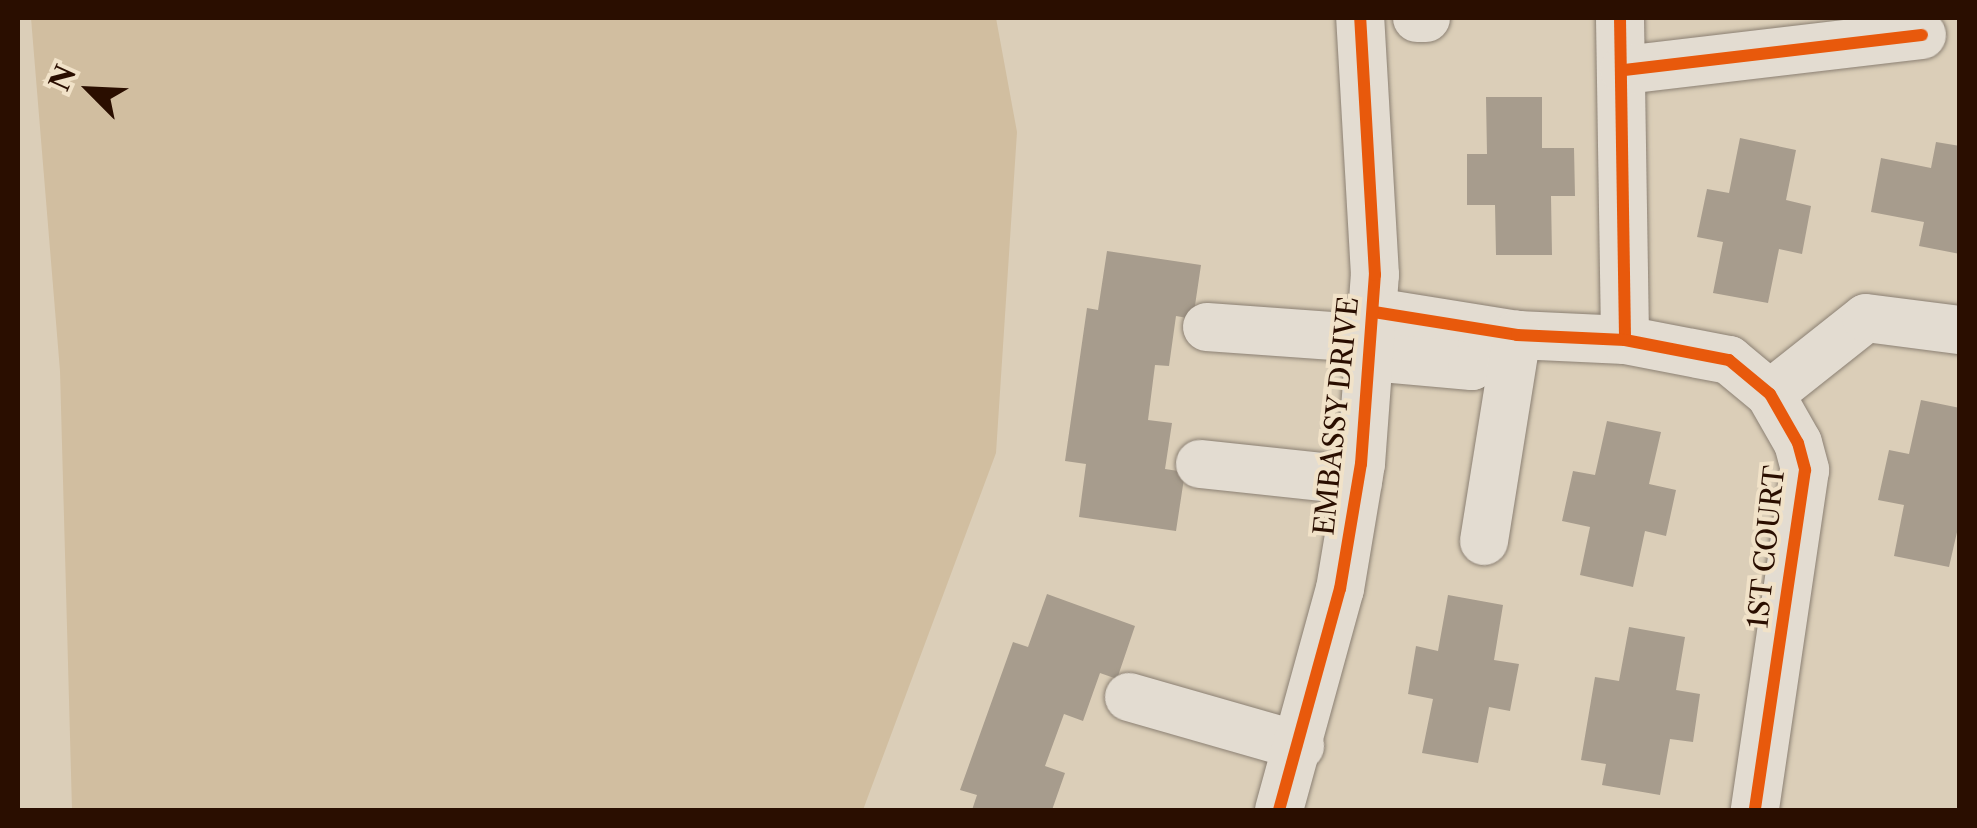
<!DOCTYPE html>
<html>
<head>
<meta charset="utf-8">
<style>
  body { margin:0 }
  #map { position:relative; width:1977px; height:828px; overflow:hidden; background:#dbceb8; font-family:"Libre Caslon Text",serif }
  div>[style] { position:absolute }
  .green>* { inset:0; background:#d1bea0 }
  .building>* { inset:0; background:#a79c8d }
  .roads { filter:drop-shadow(0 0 2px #8b8073) drop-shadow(0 0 2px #8b8073) }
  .minor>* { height:48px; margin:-24px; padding:0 24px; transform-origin:24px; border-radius:24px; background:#e3dcd1 }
  .cycleway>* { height:12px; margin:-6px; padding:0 6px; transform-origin:6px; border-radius:6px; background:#e8590c }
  span { translate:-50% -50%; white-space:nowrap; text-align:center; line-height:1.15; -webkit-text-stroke:8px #f1e2c8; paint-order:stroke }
  .street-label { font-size:28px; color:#2a0e00 }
  .frame { position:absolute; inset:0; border:20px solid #2a0e00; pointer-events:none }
  .north { position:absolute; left:40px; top:40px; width:100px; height:100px; -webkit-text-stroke:8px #f1e2c8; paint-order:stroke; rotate:294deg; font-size:28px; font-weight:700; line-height:40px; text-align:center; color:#2a0e00 }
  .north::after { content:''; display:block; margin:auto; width:35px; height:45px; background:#2a0e00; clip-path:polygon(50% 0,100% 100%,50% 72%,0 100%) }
</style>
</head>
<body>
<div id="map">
  <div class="green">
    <i style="clip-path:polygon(31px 18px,996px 18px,1017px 132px,996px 453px,863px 810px,72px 810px,60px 371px)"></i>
  </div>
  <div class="building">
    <i style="clip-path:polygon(1486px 97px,1542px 97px,1542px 148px,1574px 148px,1575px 196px,1551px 196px,1552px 255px,1496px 255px,1495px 205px,1467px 205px,1467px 154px,1487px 154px)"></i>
    <i style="clip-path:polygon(1740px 138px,1796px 150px,1786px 200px,1811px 206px,1802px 254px,1779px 249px,1768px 303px,1713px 293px,1723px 242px,1697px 237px,1707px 189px,1729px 193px)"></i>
    <i style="clip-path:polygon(1936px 142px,1960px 146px,1960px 254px,1919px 246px,1924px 222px,1871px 212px,1881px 158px,1931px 168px)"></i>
    <i style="clip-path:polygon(1107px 251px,1201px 265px,1193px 319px,1176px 316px,1169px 366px,1155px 365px,1148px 420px,1172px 423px,1165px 469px,1185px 472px,1176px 531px,1079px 517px,1086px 464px,1065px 461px,1087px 308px,1098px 310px)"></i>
    <i style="clip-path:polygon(1921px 400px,1960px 408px,1960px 519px,1949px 567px,1894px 556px,1904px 505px,1878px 500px,1889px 450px,1909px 454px)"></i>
    <i style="clip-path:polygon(1607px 421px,1661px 432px,1649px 484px,1676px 490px,1666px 536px,1645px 531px,1633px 587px,1580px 575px,1590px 527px,1562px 521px,1573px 471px,1595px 475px)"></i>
    <i style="clip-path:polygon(1047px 594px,1135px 626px,1117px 679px,1100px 673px,1083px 721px,1064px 714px,1045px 766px,1065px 773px,1052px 810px,972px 810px,977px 795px,960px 790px,1013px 642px,1028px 647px)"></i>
    <i style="clip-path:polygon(1448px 595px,1503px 605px,1494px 660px,1519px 664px,1510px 711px,1489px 707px,1478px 763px,1422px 753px,1433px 699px,1408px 694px,1416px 646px,1438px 651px)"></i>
    <i style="clip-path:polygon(1629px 627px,1685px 637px,1676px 690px,1700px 694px,1693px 742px,1670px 739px,1660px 795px,1602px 785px,1606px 764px,1581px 760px,1595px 677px,1619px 681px)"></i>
  </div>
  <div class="roads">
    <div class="minor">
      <i style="left:1417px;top:18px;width:9px"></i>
      <i style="left:1620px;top:18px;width:322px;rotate:89.1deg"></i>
      <i style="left:1624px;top:70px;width:300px;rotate:-6.7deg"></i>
      <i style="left:1374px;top:312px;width:145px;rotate:9.1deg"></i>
      <i style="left:1517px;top:335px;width:108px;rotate:2.7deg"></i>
      <i style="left:1625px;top:340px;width:106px;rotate:10.9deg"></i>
      <i style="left:1729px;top:360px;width:53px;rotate:39.7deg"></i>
      <i style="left:1770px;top:394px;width:56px;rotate:60.3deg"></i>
      <i style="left:1798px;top:443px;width:28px;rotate:75deg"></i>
      <i style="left:1805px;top:470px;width:344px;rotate:98.4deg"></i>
      <i style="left:1207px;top:327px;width:166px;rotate:4.1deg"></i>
      <i style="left:1371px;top:357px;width:101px;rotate:5.1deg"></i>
      <i style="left:1472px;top:366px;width:55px;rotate:-34.6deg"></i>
      <i style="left:1770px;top:394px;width:122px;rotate:-38.4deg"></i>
      <i style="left:1866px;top:318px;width:95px;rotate:7.3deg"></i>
      <i style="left:1200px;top:464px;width:159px;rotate:6.1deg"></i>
      <i style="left:1484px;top:541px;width:209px;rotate:-80.9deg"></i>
      <i style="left:1129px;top:697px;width:178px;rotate:16deg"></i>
      <i style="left:1279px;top:810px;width:229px;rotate:-74.6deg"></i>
      <i style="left:1340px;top:589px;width:127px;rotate:-80.5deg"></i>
      <i style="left:1361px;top:464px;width:190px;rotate:-85.8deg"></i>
      <i style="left:1375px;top:275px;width:257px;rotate:-93.3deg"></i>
    </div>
  </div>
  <div class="cycleway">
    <i style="left:1620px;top:18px;width:322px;rotate:89.1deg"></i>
    <i style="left:1624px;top:70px;width:300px;rotate:-6.7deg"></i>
    <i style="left:1374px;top:312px;width:145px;rotate:9.1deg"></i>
    <i style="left:1517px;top:335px;width:108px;rotate:2.7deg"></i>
    <i style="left:1625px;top:340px;width:106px;rotate:10.9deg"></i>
    <i style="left:1729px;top:360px;width:53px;rotate:39.7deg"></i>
    <i style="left:1770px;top:394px;width:56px;rotate:60.3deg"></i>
    <i style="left:1798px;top:443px;width:28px;rotate:75deg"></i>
    <i style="left:1805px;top:470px;width:344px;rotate:98.4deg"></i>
    <i style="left:1279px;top:810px;width:229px;rotate:-74.6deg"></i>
    <i style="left:1340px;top:589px;width:127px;rotate:-80.5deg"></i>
    <i style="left:1361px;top:464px;width:190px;rotate:-85.8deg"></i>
    <i style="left:1375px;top:275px;width:257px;rotate:-93.3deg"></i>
  </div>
  <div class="street-label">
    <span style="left:1336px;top:416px;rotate:-84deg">EMBASSY DRIVE</span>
    <span style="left:1766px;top:547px;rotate:-84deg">1ST COURT</span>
  </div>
  <div class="frame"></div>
  <div class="north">N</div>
</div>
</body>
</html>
